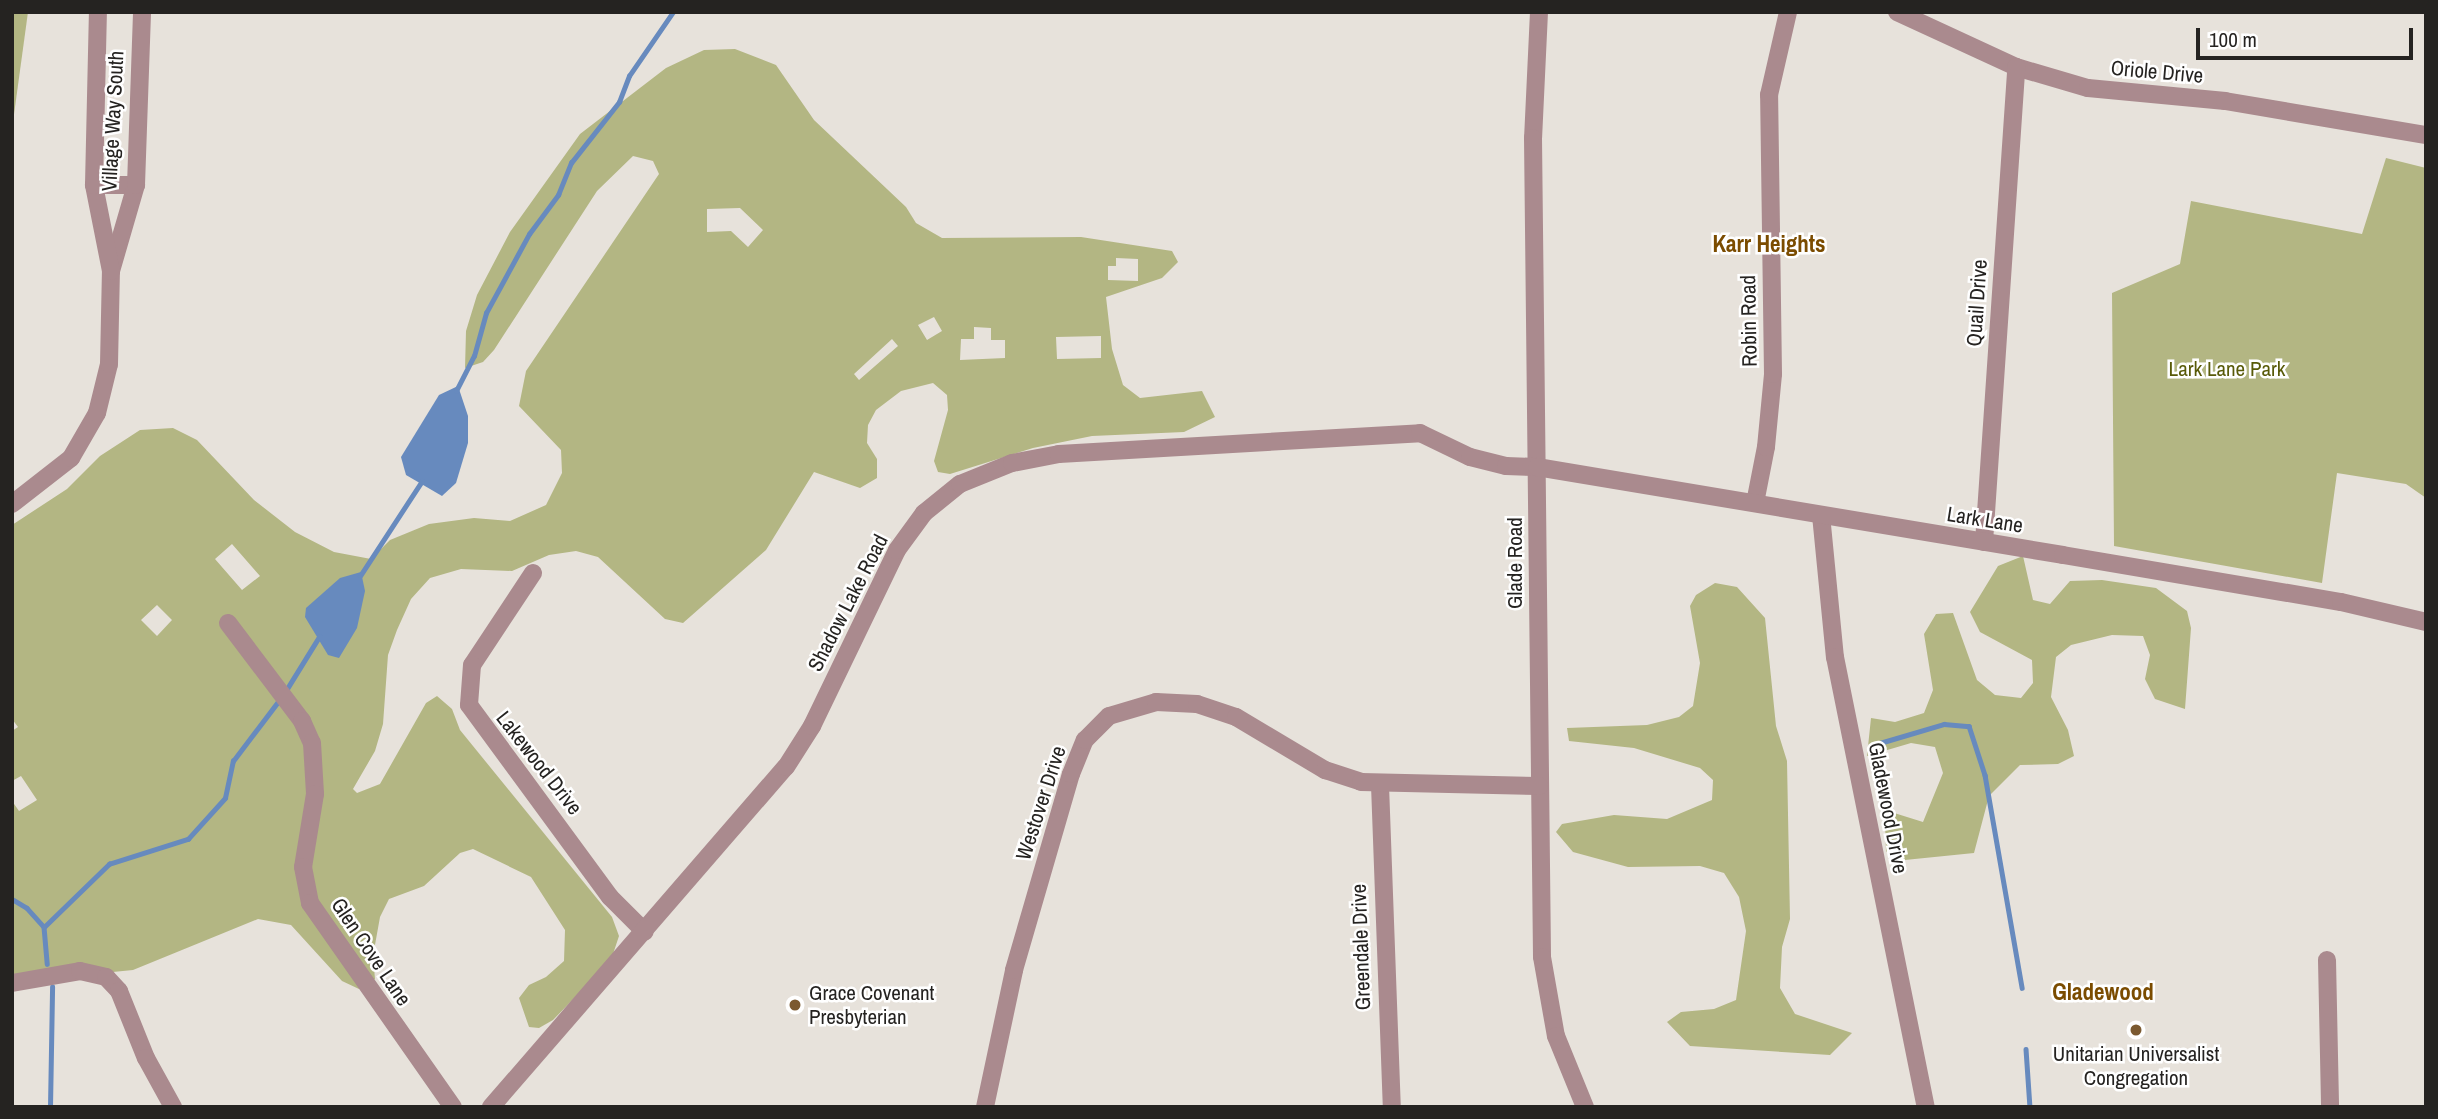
<!DOCTYPE html>
<html>
<head>
<meta charset="utf-8">
<style>
  body { margin:0 }
  #map { position:relative; width:2438px; height:1119px; overflow:hidden; background:#e7e2db; font-family:"Archivo Narrow",sans-serif }
  div>[style] { position:absolute }
  .green>* { inset:0; background:#b3b683 }
  .water>* { inset:0; background:#678abe }
  .stream>* { height:4.5px; margin:-2.25px; padding:0 2.25px; transform-origin:2.25px; border-radius:2.25px; background:#678abe }
  .minor>* { height:18px; margin:-9px; padding:0 9px; transform-origin:9px; border-radius:9px; background:#aa8a8e }
  .dots>* { width:19px; height:19px; translate:-50% -50%; box-sizing:border-box; border:4px solid #fff; border-radius:50% }
  span { translate:-50% -50%; white-space:nowrap; text-align:center; line-height:1.15; -webkit-text-stroke:5px #fff; paint-order:stroke }
  .street-label { font-size:21px; color:#252321 }
  .park-label { font-size:21px; color:#585a08 }
  .poi-label { font-size:21px; color:#252321 }
  .left { translate:0 -50%; text-align:left }
  .neighbourhood-label { font-size:23px; color:#7b4c00; font-weight:700 }
  .frame { position:absolute; inset:0; border:14px solid #252321; pointer-events:none }
  .scale { position:absolute; left:2196px; top:28px; width:217px; height:32px; box-sizing:border-box; border:4px solid #252321; border-top:0; padding-left:9px; font-size:21px; line-height:24px; white-space:nowrap; color:#252321; -webkit-text-stroke:5px #fff; paint-order:stroke }
</style>
</head>
<body>
<div id="map">
  <div class="green">
    <i style="clip-path:polygon(12px 12px,28px 12px,12px 129px)"></i>
    <i style="clip-path:polygon(evenodd,735px 49px,776px 65px,814px 120px,906px 207px,916px 223px,942px 238px,1081px 237px,1172px 251px,1178px 262px,1162px 278px,1106px 297px,1112px 349px,1123px 385px,1140px 398px,1202px 391px,1215px 417px,1184px 432px,1092px 436px,1033px 448px,950px 474px,938px 472px,934px 461px,948px 410px,947px 395px,933px 383px,901px 391px,876px 410px,868px 425px,867px 443px,877px 459px,877px 478px,860px 488px,814px 472px,766px 550px,683px 623px,665px 619px,598px 557px,576px 551px,549px 555px,512px 571px,461px 569px,430px 578px,411px 599px,397px 630px,388px 655px,383px 724px,375px 751px,353px 789px,357px 793px,380px 784px,426px 703px,437px 696px,452px 709px,460px 730px,612px 917px,619px 936px,611px 960px,553px 1020px,539px 1028px,529px 1027px,519px 998px,529px 985px,546px 977px,564px 961px,565px 930px,531px 877px,473px 849px,460px 853px,424px 886px,389px 899px,380px 917px,373px 956px,375px 979px,359px 989px,342px 981px,291px 925px,258px 919px,133px 970px,12px 982px,12px 801px,19px 811px,37px 800px,21px 776px,12px 781px,12px 731px,18px 727px,12px 719px,12px 525px,67px 489px,100px 456px,140px 430px,173px 428px,197px 440px,254px 500px,295px 532px,334px 552px,371px 559px,390px 540px,429px 524px,474px 518px,510px 521px,546px 505px,562px 473px,561px 450px,519px 406px,526px 371px,659px 174px,653px 161px,633px 156px,597px 191px,494px 350px,483px 362px,465px 368px,466px 331px,477px 295px,510px 232px,580px 134px,666px 68px,704px 50px,735px 49px,740px 208px,763px 230px,748px 247px,731px 231px,707px 232px,707px 209px,740px 208px,735px 49px,1116px 258px,1138px 259px,1138px 281px,1108px 280px,1108px 266px,1116px 266px,1116px 258px,735px 49px,934px 317px,942px 331px,927px 340px,918px 325px,934px 317px,735px 49px,974px 327px,991px 328px,991px 340px,1005px 340px,1005px 358px,960px 360px,961px 339px,974px 339px,974px 327px,735px 49px,1101px 336px,1101px 358px,1057px 359px,1056px 337px,1101px 336px,735px 49px,892px 339px,898px 346px,859px 380px,854px 374px,892px 339px,735px 49px,232px 544px,260px 576px,242px 590px,215px 559px,232px 544px,735px 49px,157px 605px,172px 620px,157px 636px,141px 620px,157px 605px)"></i>
    <i style="clip-path:polygon(2386px 158px,2426px 168px,2426px 498px,2406px 484px,2337px 473px,2322px 583px,2114px 546px,2112px 293px,2180px 264px,2191px 201px,2362px 234px)"></i>
    <i style="clip-path:polygon(2023px 556px,2033px 600px,2050px 604px,2070px 581px,2102px 580px,2156px 588px,2187px 611px,2191px 628px,2185px 709px,2155px 699px,2145px 679px,2150px 655px,2143px 636px,2112px 635px,2071px 645px,2056px 657px,2051px 697px,2068px 730px,2074px 756px,2058px 764px,2020px 765px,1989px 796px,1974px 853px,1895px 861px,1886px 851px,1885px 823px,1891px 812px,1923px 822px,1943px 773px,1935px 747px,1911px 743px,1867px 756px,1871px 718px,1895px 722px,1924px 713px,1933px 690px,1924px 634px,1936px 614px,1953px 613px,1977px 680px,1995px 695px,2021px 698px,2033px 683px,2032px 660px,1980px 632px,1970px 612px,1998px 566px)"></i>
    <i style="clip-path:polygon(1715px 583px,1737px 587px,1765px 618px,1776px 726px,1787px 761px,1790px 919px,1782px 947px,1780px 988px,1795px 1014px,1852px 1033px,1830px 1055px,1690px 1046px,1667px 1022px,1681px 1012px,1714px 1009px,1736px 1000px,1746px 931px,1739px 897px,1724px 873px,1700px 866px,1628px 867px,1573px 852px,1556px 832px,1562px 824px,1614px 815px,1667px 819px,1712px 800px,1713px 780px,1700px 768px,1634px 748px,1569px 741px,1567px 728px,1647px 725px,1679px 717px,1693px 706px,1700px 663px,1690px 606px,1696px 595px)"></i>
  </div>
  <div class="water">
    <i style="clip-path:polygon(458px 386px,468px 416px,468px 443px,456px 483px,442px 496px,406px 475px,401px 457px,439px 395px)"></i>
    <i style="clip-path:polygon(361px 572px,365px 591px,357px 628px,339px 658px,328px 655px,305px 617px,306px 608px,340px 578px)"></i>
  </div>
  <div class="stream">
    <i style="left:456px;top:391px;width:39px;rotate:-63deg"></i>
    <i style="left:474px;top:356px;width:45px;rotate:-74.4deg"></i>
    <i style="left:486px;top:313px;width:90px;rotate:-61.4deg"></i>
    <i style="left:529px;top:234px;width:49px;rotate:-53.4deg"></i>
    <i style="left:558px;top:195px;width:35px;rotate:-68deg"></i>
    <i style="left:571px;top:163px;width:78px;rotate:-51.8deg"></i>
    <i style="left:619px;top:102px;width:28px;rotate:-69deg"></i>
    <i style="left:629px;top:76px;width:78px;rotate:-55.5deg"></i>
    <i style="left:360px;top:576px;width:113px;rotate:-56.9deg"></i>
    <i style="left:285px;top:692px;width:65px;rotate:-58.3deg"></i>
    <i style="left:1873px;top:745px;width:74px;rotate:-16.5deg"></i>
    <i style="left:1944px;top:724px;width:25px;rotate:5deg"></i>
    <i style="left:1969px;top:726px;width:52px;rotate:71.9deg"></i>
    <i style="left:1985px;top:775px;width:216px;rotate:80.1deg"></i>
    <i style="left:12px;top:899px;width:17px;rotate:31deg"></i>
    <i style="left:27px;top:908px;width:25px;rotate:48deg"></i>
    <i style="left:44px;top:927px;width:37px;rotate:85deg"></i>
    <i style="left:44px;top:927px;width:91px;rotate:-44.1deg"></i>
    <i style="left:109px;top:864px;width:83px;rotate:-17.6deg"></i>
    <i style="left:188px;top:839px;width:55px;rotate:-47.9deg"></i>
    <i style="left:225px;top:798px;width:38px;rotate:-78deg"></i>
    <i style="left:233px;top:761px;width:78px;rotate:-52.8deg"></i>
    <i style="left:2026px;top:1049px;width:58px;rotate:86.1deg"></i>
    <i style="left:50px;top:1107px;width:120px;rotate:-89deg"></i>
  </div>
  <div class="minor">
    <i style="left:1539px;top:12px;width:126px;rotate:92.7deg"></i>
    <i style="left:1533px;top:138px;width:819px;rotate:89.37deg"></i>
    <i style="left:1542px;top:957px;width:80px;rotate:80deg"></i>
    <i style="left:1556px;top:1036px;width:77px;rotate:67.8deg"></i>
    <i style="left:1897px;top:12px;width:131px;rotate:24.8deg"></i>
    <i style="left:2016px;top:67px;width:75px;rotate:16.3deg"></i>
    <i style="left:2088px;top:88px;width:138px;rotate:5.4deg"></i>
    <i style="left:2225px;top:101px;width:204px;rotate:9.6deg"></i>
    <i style="left:94px;top:185px;width:42px"></i>
    <i style="left:111px;top:271px;width:90px;rotate:-73.8deg"></i>
    <i style="left:136px;top:185px;width:173px;rotate:-88deg"></i>
    <i style="left:1755px;top:503px;width:57px;rotate:-78.9deg"></i>
    <i style="left:1766px;top:447px;width:73px;rotate:-84.5deg"></i>
    <i style="left:1773px;top:374px;width:279px;rotate:-90.8deg"></i>
    <i style="left:1769px;top:95px;width:85px;rotate:-77.1deg"></i>
    <i style="left:12px;top:504px;width:75px;rotate:-37.9deg"></i>
    <i style="left:71px;top:458px;width:52px;rotate:-60deg"></i>
    <i style="left:97px;top:413px;width:50px;rotate:-76.2deg"></i>
    <i style="left:109px;top:364px;width:93px;rotate:-88.8deg"></i>
    <i style="left:111px;top:271px;width:88px;rotate:-101.2deg"></i>
    <i style="left:94px;top:185px;width:173px;rotate:-88.7deg"></i>
    <i style="left:1821px;top:515px;width:143px;rotate:84.4deg"></i>
    <i style="left:1835px;top:657px;width:459px;rotate:78.6deg"></i>
    <i style="left:1984px;top:542px;width:476px;rotate:-86.1deg"></i>
    <i style="left:533px;top:573px;width:110px;rotate:123.5deg"></i>
    <i style="left:472px;top:665px;width:40px;rotate:94.3deg"></i>
    <i style="left:469px;top:705px;width:238px;rotate:53.7deg"></i>
    <i style="left:610px;top:897px;width:49px;rotate:45deg"></i>
    <i style="left:228px;top:623px;width:123px;rotate:52.9deg"></i>
    <i style="left:302px;top:721px;width:24px;rotate:66deg"></i>
    <i style="left:312px;top:743px;width:51px;rotate:86.6deg"></i>
    <i style="left:315px;top:794px;width:74px;rotate:99.3deg"></i>
    <i style="left:303px;top:867px;width:37px;rotate:79deg"></i>
    <i style="left:310px;top:903px;width:249px;rotate:55deg"></i>
    <i style="left:1380px;top:785px;width:322px;rotate:87.9deg"></i>
    <i style="left:2327px;top:960px;width:147px;rotate:88.8deg"></i>
    <i style="left:12px;top:983px;width:69px;rotate:-10deg"></i>
    <i style="left:80px;top:971px;width:27px;rotate:13deg"></i>
    <i style="left:106px;top:977px;width:19px;rotate:47deg"></i>
    <i style="left:119px;top:991px;width:72px;rotate:68.1deg"></i>
    <i style="left:146px;top:1058px;width:56px;rotate:61.1deg"></i>
    <i style="left:491px;top:1107px;width:450px;rotate:-49.1deg"></i>
    <i style="left:786px;top:767px;width:49px;rotate:-57.6deg"></i>
    <i style="left:812px;top:726px;width:195px;rotate:-64.2deg"></i>
    <i style="left:897px;top:550px;width:46px;rotate:-53.9deg"></i>
    <i style="left:924px;top:513px;width:46px;rotate:-38.9deg"></i>
    <i style="left:960px;top:484px;width:56px;rotate:-22deg"></i>
    <i style="left:1012px;top:463px;width:48px;rotate:-10.8deg"></i>
    <i style="left:1059px;top:454px;width:362px;rotate:-3.3deg"></i>
    <i style="left:1420px;top:433px;width:55px;rotate:25.6deg"></i>
    <i style="left:1470px;top:457px;width:37px;rotate:14deg"></i>
    <i style="left:1506px;top:466px;width:31px;rotate:2deg"></i>
    <i style="left:1537px;top:467px;width:533px;rotate:9.5deg"></i>
    <i style="left:2063px;top:555px;width:282px;rotate:9.6deg"></i>
    <i style="left:2341px;top:602px;width:87px;rotate:13.2deg"></i>
    <i style="left:985px;top:1107px;width:140px;rotate:-78deg"></i>
    <i style="left:1014px;top:970px;width:204px;rotate:-73.8deg"></i>
    <i style="left:1071px;top:774px;width:37px;rotate:-68deg"></i>
    <i style="left:1085px;top:740px;width:34px;rotate:-45deg"></i>
    <i style="left:1109px;top:716px;width:49px;rotate:-16.6deg"></i>
    <i style="left:1156px;top:702px;width:41px;rotate:2.8deg"></i>
    <i style="left:1197px;top:704px;width:41px;rotate:18.4deg"></i>
    <i style="left:1236px;top:717px;width:104px;rotate:30.8deg"></i>
    <i style="left:1325px;top:770px;width:38px;rotate:18deg"></i>
    <i style="left:1361px;top:782px;width:178px;rotate:1.3deg"></i>
  </div>
  <div class="dots">
    <i style="left:795px;top:1005px;background:#7b5930"></i>
    <i style="left:2136px;top:1030px;background:#7b5930"></i>
  </div>
  <div class="street-label">
    <span style="left:2157px;top:72px;rotate:5deg">Oriole Drive</span>
    <span style="left:113px;top:121px;rotate:-87deg">Village Way South</span>
    <span style="left:1977px;top:303px;rotate:-86deg">Quail Drive</span>
    <span style="left:1749px;top:321px;rotate:-91deg">Robin Road</span>
    <span style="left:1985px;top:520px;rotate:9deg">Lark Lane</span>
    <span style="left:1515px;top:563px;rotate:-90deg">Glade Road</span>
    <span style="left:848px;top:603px;rotate:-63deg">Shadow Lake Road</span>
    <span style="left:539px;top:763px;rotate:52deg">Lakewood Drive</span>
    <span style="left:1041px;top:803px;rotate:-72deg">Westover Drive</span>
    <span style="left:1888px;top:808px;rotate:79deg">Gladewood Drive</span>
    <span style="left:1361px;top:947px;rotate:-92deg">Greendale Drive</span>
    <span style="left:371px;top:952px;rotate:56deg">Glen Cove Lane</span>
  </div>
  <div class="park-label">
    <span style="left:2227px;top:369px">Lark Lane Park</span>
  </div>
  <div class="poi-label">
    <span class="left" style="left:809px;top:1005px">Grace Covenant<br>Presbyterian</span>
    <span style="left:2136px;top:1066px">Unitarian Universalist<br>Congregation</span>
  </div>
  <div class="neighbourhood-label">
    <span style="left:1769px;top:244px">Karr Heights</span>
    <span style="left:2103px;top:992px">Gladewood</span>
  </div>
  <div class="frame"></div>
  <div class="scale">100 m</div>
</div>
</body>
</html>
